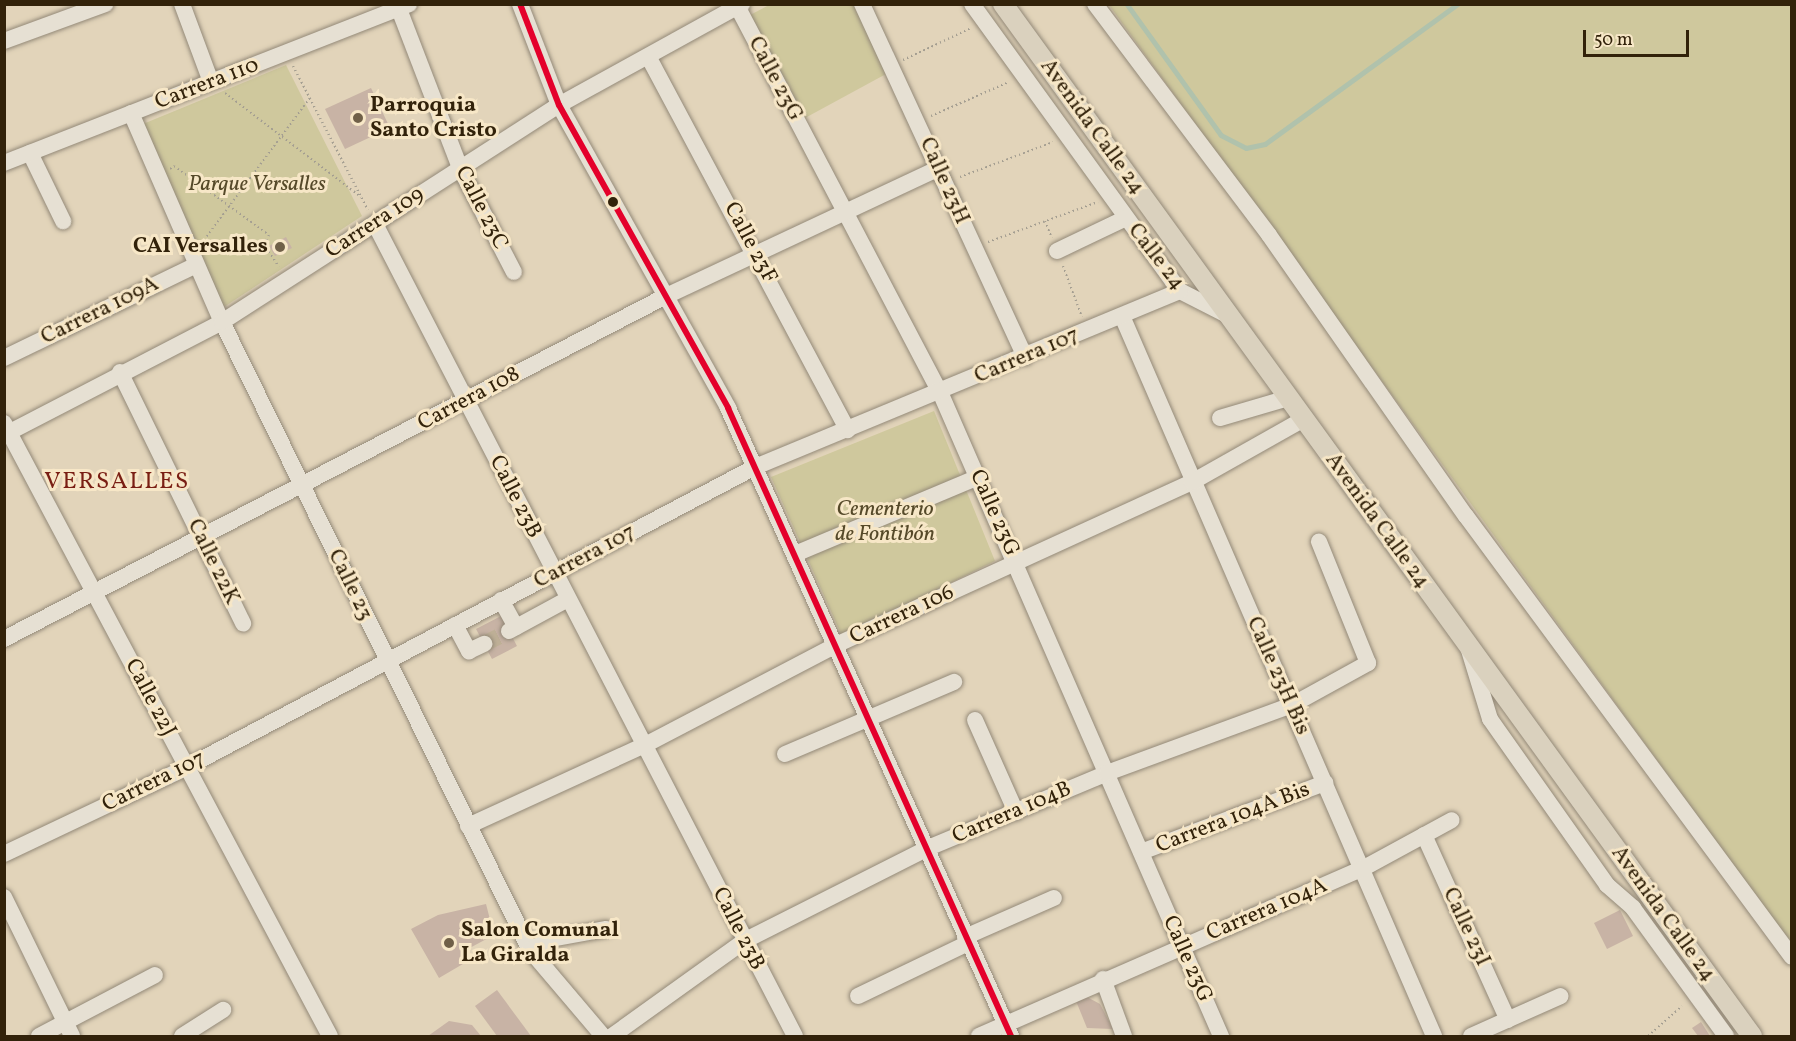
<!DOCTYPE html>
<html>
<head>
<meta charset="utf-8">
<style>
  body { margin:0 }
  #map { position:relative; width:1796px; height:1041px; overflow:hidden; background:#e2d4ba; font-family:Vollkorn,serif }
  div>[style] { position:absolute }
  .green>* { inset:0; background:#cfc89d }
  .stream>* { height:4.5px; margin:-2.25px; padding:0 2.25px; transform-origin:2.25px; border-radius:2.25px; background:#b0c2ac }
  .building>* { inset:0; background:#c8b3a5 }
  .minor-tunnel>* { height:16px; margin-top:-8px; transform-origin:0; background:repeating-linear-gradient(90deg,#bfb097 0 16px,transparent 0 24px) }
  .path>* { height:2px; margin-top:-1px; transform-origin:0; background:repeating-linear-gradient(90deg,#a49e91 0 1.5px,transparent 0 4.5px) }
  .roads { filter:drop-shadow(0 0 2px #938978) drop-shadow(0 0 2px #938978) }
  .minor>* { height:16px; margin:-8px; padding:0 8px; transform-origin:8px; border-radius:8px; background:#e6e0d3 }
  .major>* { height:20px; margin:-10px; padding:0 10px; transform-origin:10px; border-radius:10px; background:#dad1be }
  .bus-1>* { height:6px; margin:-3px; padding:0 3px; transform-origin:3px; border-radius:3px; background:#e4002b }
  .dots>* { width:16px; height:16px; translate:-50% -50%; box-sizing:border-box; border:3px solid #f7e7c7; border-radius:50% }
  span { translate:-50% -50%; white-space:nowrap; text-align:center; line-height:1.15; -webkit-text-stroke:6px #f7e7c7; paint-order:stroke }
  .street-label { font-size:22px; color:#32220a }
  .poi-label { font-size:22px; color:#32220a; font-weight:700 }
  .left { translate:0 -50%; text-align:left }
  .right { translate:-100% -50%; text-align:right }
  .park-label { font-size:22px; color:#554929; font-style:italic }
  .neighbourhood-label { font-size:24px; color:#7a1f14; letter-spacing:1.5px }
  .frame { position:absolute; inset:0; border:6px solid #32220a; pointer-events:none }
  .scale { position:absolute; left:1583px; top:30px; width:106px; height:27px; box-sizing:border-box; border:3px solid #32220a; border-top:0; padding-left:8px; font-size:18px; line-height:21px; white-space:nowrap; color:#32220a; -webkit-text-stroke:4px #f7e7c7; paint-order:stroke }
</style>
</head>
<body>
<div id="map">
  <div class="green">
    <i style="clip-path:polygon(769px 5px,854px 5px,886px 74px,805px 118px,750px 15px)"></i>
    <i style="clip-path:polygon(1109px 5px,1791px 5px,1791px 941px,1765px 909px)"></i>
    <i style="clip-path:polygon(286px 65px,362px 216px,224px 307px,143px 124px)"></i>
    <i style="clip-path:polygon(934px 411px,995px 561px,842px 636px,771px 477px)"></i>
  </div>
  <div class="stream">
    <i style="left:1127px;top:4px;width:161px;rotate:54.3deg"></i>
    <i style="left:1221px;top:135px;width:28px;rotate:27deg"></i>
    <i style="left:1246px;top:148px;width:19px;rotate:-12deg"></i>
    <i style="left:1265px;top:144px;width:238px;rotate:-36deg"></i>
  </div>
  <div class="building">
    <i style="clip-path:polygon(371px 88px,390px 128px,345px 149px,325px 109px)"></i>
    <i style="clip-path:polygon(286px 237px,292px 248px,275px 256px,269px 246px)"></i>
    <i style="clip-path:polygon(501px 616px,517px 646px,492px 659px,476px 629px)"></i>
    <i style="clip-path:polygon(486px 904px,494px 935px,464px 951px,468px 961px,439px 978px,411px 929px,438px 915px)"></i>
    <i style="clip-path:polygon(1620px 910px,1633px 936px,1607px 949px,1594px 923px)"></i>
    <i style="clip-path:polygon(497px 990px,531px 1036px,497px 1036px,475px 1006px)"></i>
    <i style="clip-path:polygon(1087px 997px,1100px 1004px,1113px 1029px,1087px 1028px,1076px 1001px)"></i>
    <i style="clip-path:polygon(449px 1021px,472px 1025px,481px 1036px,428px 1036px)"></i>
    <i style="clip-path:polygon(1701px 1022px,1710px 1036px,1698px 1036px,1692px 1028px)"></i>
  </div>
  <div class="minor-tunnel">
    <i style="left:484px;top:644px;width:28px;rotate:-27deg"></i>
  </div>
  <div class="path">
    <i style="left:903px;top:60px;width:75px;rotate:-25.2deg"></i>
    <i style="left:293px;top:66px;width:162px;rotate:62.5deg"></i>
    <i style="left:225px;top:93px;width:171px;rotate:37.4deg"></i>
    <i style="left:931px;top:116px;width:85px;rotate:-23.6deg"></i>
    <i style="left:170px;top:169px;width:5px;rotate:-37deg"></i>
    <i style="left:174px;top:166px;width:117px;rotate:36deg"></i>
    <i style="left:269px;top:235px;width:10px;rotate:119deg"></i>
    <i style="left:264px;top:244px;width:27px;rotate:57deg"></i>
    <i style="left:960px;top:177px;width:99px;rotate:-20.6deg"></i>
    <i style="left:1045px;top:221px;width:18px;rotate:68deg"></i>
    <i style="left:204px;top:240px;width:177px;rotate:-53.3deg"></i>
    <i style="left:988px;top:242px;width:117px;rotate:-20deg"></i>
    <i style="left:1063px;top:266px;width:54px;rotate:69.6deg"></i>
    <i style="left:1648px;top:1036px;width:45px;rotate:-41.4deg"></i>
  </div>
  <div class="roads">
    <div class="minor">
      <i style="left:182px;top:4px;width:83px;rotate:69.6deg"></i>
      <i style="left:520px;top:4px;width:108px;rotate:68.9deg"></i>
      <i style="left:559px;top:105px;width:347px;rotate:60.8deg"></i>
      <i style="left:728px;top:408px;width:689px;rotate:65.74deg"></i>
      <i style="left:736px;top:4px;width:438px;rotate:62.3deg"></i>
      <i style="left:940px;top:392px;width:703px;rotate:66.43deg"></i>
      <i style="left:862px;top:4px;width:389px;rotate:65.2deg"></i>
      <i style="left:972px;top:4px;width:354px;rotate:54.1deg"></i>
      <i style="left:1180px;top:291px;width:55px;rotate:27deg"></i>
      <i style="left:1095px;top:4px;width:289px;rotate:53deg"></i>
      <i style="left:1269px;top:235px;width:343px;rotate:55deg"></i>
      <i style="left:1466px;top:516px;width:548px;rotate:53.53deg"></i>
      <i style="left:399px;top:9px;width:170px;rotate:69deg"></i>
      <i style="left:460px;top:168px;width:117px;rotate:62.6deg"></i>
      <i style="left:4px;top:41px;width:108px;rotate:-20.1deg"></i>
      <i style="left:649px;top:58px;width:422px;rotate:61.9deg"></i>
      <i style="left:131px;top:113px;width:228px;rotate:66.5deg"></i>
      <i style="left:222px;top:322px;width:699px;rotate:63.87deg"></i>
      <i style="left:530px;top:950px;width:113px;rotate:49.7deg"></i>
      <i style="left:30px;top:153px;width:76px;rotate:64.1deg"></i>
      <i style="left:4px;top:163px;width:435px;rotate:-21.4deg"></i>
      <i style="left:375px;top:224px;width:914px;rotate:62.65deg"></i>
      <i style="left:1057px;top:251px;width:76px;rotate:-25.6deg"></i>
      <i style="left:1122px;top:316px;width:785px;rotate:66.57deg"></i>
      <i style="left:4px;top:358px;width:213px;rotate:-25.8deg"></i>
      <i style="left:120px;top:372px;width:280px;rotate:63.9deg"></i>
      <i style="left:1220px;top:418px;width:71px;rotate:-16.4deg"></i>
      <i style="left:4px;top:423px;width:694px;rotate:62deg"></i>
      <i style="left:4px;top:435px;width:246px;rotate:-27.4deg"></i>
      <i style="left:222px;top:322px;width:401px;rotate:-32.8deg"></i>
      <i style="left:559px;top:105px;width:209px;rotate:-28.9deg"></i>
      <i style="left:795px;top:554px;width:199px;rotate:-22.8deg"></i>
      <i style="left:501px;top:600px;width:31px;rotate:61deg"></i>
      <i style="left:455px;top:625px;width:30px;rotate:62deg"></i>
      <i style="left:469px;top:651px;width:17px;rotate:-25deg"></i>
      <i style="left:509px;top:631px;width:65px;rotate:-28.5deg"></i>
      <i style="left:4px;top:639px;width:746px;rotate:-27.39deg"></i>
      <i style="left:666px;top:296px;width:302px;rotate:-25.1deg"></i>
      <i style="left:1468px;top:647px;width:75px;rotate:73deg"></i>
      <i style="left:1490px;top:719px;width:203px;rotate:54.8deg"></i>
      <i style="left:1607px;top:885px;width:35px;rotate:41deg"></i>
      <i style="left:1633px;top:908px;width:158px;rotate:54deg"></i>
      <i style="left:975px;top:720px;width:101px;rotate:66deg"></i>
      <i style="left:785px;top:754px;width:184px;rotate:-23.1deg"></i>
      <i style="left:468px;top:826px;width:195px;rotate:-24.6deg"></i>
      <i style="left:645px;top:745px;width:216px;rotate:-27.6deg"></i>
      <i style="left:836px;top:645px;width:392px;rotate:-24.6deg"></i>
      <i style="left:1192px;top:482px;width:129px;rotate:-29.4deg"></i>
      <i style="left:1424px;top:835px;width:203px;rotate:65.6deg"></i>
      <i style="left:1141px;top:852px;width:197px;rotate:-20.6deg"></i>
      <i style="left:4px;top:854px;width:203px;rotate:-25.4deg"></i>
      <i style="left:187px;top:767px;width:642px;rotate:-27.84deg"></i>
      <i style="left:755px;top:467px;width:460px;rotate:-22.5deg"></i>
      <i style="left:4px;top:897px;width:155px;rotate:63.9deg"></i>
      <i style="left:965px;top:937px;width:97px;rotate:-23.7deg"></i>
      <i style="left:530px;top:950px;width:24px;rotate:-28deg"></i>
      <i style="left:551px;top:939px;width:56px;rotate:-10.3deg"></i>
      <i style="left:1103px;top:979px;width:61px;rotate:69.8deg"></i>
      <i style="left:858px;top:996px;width:122px;rotate:-25.7deg"></i>
      <i style="left:39px;top:1036px;width:131px;rotate:-27.7deg"></i>
      <i style="left:182px;top:1036px;width:49px;rotate:-32.4deg"></i>
      <i style="left:612px;top:1036px;width:163px;rotate:-35.7deg"></i>
      <i style="left:744px;top:941px;width:206px;rotate:-26.8deg"></i>
      <i style="left:928px;top:848px;width:194px;rotate:-22.7deg"></i>
      <i style="left:1107px;top:773px;width:197px;rotate:-20.2deg"></i>
      <i style="left:1292px;top:705px;width:87px;rotate:-28.9deg"></i>
      <i style="left:1368px;top:663px;width:131px;rotate:-112deg"></i>
      <i style="left:979px;top:1036px;width:418px;rotate:-23.6deg"></i>
      <i style="left:1362px;top:869px;width:102px;rotate:-28.6deg"></i>
      <i style="left:1471px;top:1036px;width:98px;rotate:-24deg"></i>
    </div>
    <div class="major">
      <i style="left:1003px;top:4px;width:1275px;rotate:54.03deg"></i>
    </div>
  </div>
  <div class="bus-1">
    <i style="left:520px;top:4px;width:108px;rotate:68.9deg"></i>
    <i style="left:559px;top:105px;width:347px;rotate:60.8deg"></i>
    <i style="left:728px;top:408px;width:689px;rotate:65.74deg"></i>
  </div>
  <div class="dots">
    <i style="left:358px;top:118px;background:#706048"></i>
    <i style="left:613px;top:202px;background:#32220a"></i>
    <i style="left:280px;top:247px;background:#706048"></i>
    <i style="left:449px;top:943px;background:#706048"></i>
  </div>
  <div class="street-label">
    <span style="left:775px;top:79px;rotate:62deg">Calle 23G</span>
    <span style="left:207px;top:84px;rotate:-21deg">Carrera 110</span>
    <span style="left:1092px;top:127px;rotate:54deg">Avenida Calle 24</span>
    <span style="left:944px;top:181px;rotate:66deg">Calle 23H</span>
    <span style="left:481px;top:208px;rotate:63deg">Calle 23C</span>
    <span style="left:375px;top:223px;rotate:-33deg">Carrera 109</span>
    <span style="left:750px;top:243px;rotate:62deg">Calle 23F</span>
    <span style="left:1156px;top:257px;rotate:52deg">Calle 24</span>
    <span style="left:100px;top:311px;rotate:-26deg">Carrera 109A</span>
    <span style="left:1027px;top:356px;rotate:-23deg">Carrera 107</span>
    <span style="left:469px;top:399px;rotate:-28deg">Carrera 108</span>
    <span style="left:515px;top:497px;rotate:63deg">Calle 23B</span>
    <span style="left:994px;top:513px;rotate:66deg">Calle 23G</span>
    <span style="left:1377px;top:521px;rotate:54deg">Avenida Calle 24</span>
    <span style="left:585px;top:557px;rotate:-28deg">Carrera 107</span>
    <span style="left:213px;top:562px;rotate:64deg">Calle 22K</span>
    <span style="left:350px;top:585px;rotate:64deg">Calle 23</span>
    <span style="left:902px;top:615px;rotate:-25deg">Carrera 106</span>
    <span style="left:1278px;top:676px;rotate:66deg">Calle 23H Bis</span>
    <span style="left:150px;top:698px;rotate:62deg">Calle 22J</span>
    <span style="left:154px;top:782px;rotate:-26deg">Carrera 107</span>
    <span style="left:1012px;top:813px;rotate:-23deg">Carrera 104B</span>
    <span style="left:1233px;top:818px;rotate:-21deg">Carrera 104A Bis</span>
    <span style="left:1267px;top:910px;rotate:-23deg">Carrera 104A</span>
    <span style="left:1663px;top:914px;rotate:54deg">Avenida Calle 24</span>
    <span style="left:1466px;top:927px;rotate:65deg">Calle 23I</span>
    <span style="left:738px;top:929px;rotate:63deg">Calle 23B</span>
    <span style="left:1187px;top:959px;rotate:66deg">Calle 23G</span>
  </div>
  <div class="poi-label">
    <span class="left" style="left:370px;top:118px">Parroquia<br>Santo Cristo</span>
    <span class="right" style="left:268px;top:247px">CAI Versalles</span>
    <span class="left" style="left:461px;top:943px">Salon Comunal<br>La Giralda</span>
  </div>
  <div class="park-label">
    <span style="left:257px;top:185px">Parque Versalles</span>
    <span style="left:885px;top:522px">Cementerio<br>de Fontibón</span>
  </div>
  <div class="neighbourhood-label">
    <span style="left:117px;top:483px">VERSALLES</span>
  </div>
  <div class="frame"></div>
  <div class="scale">50 m</div>
</div>
</body>
</html>
